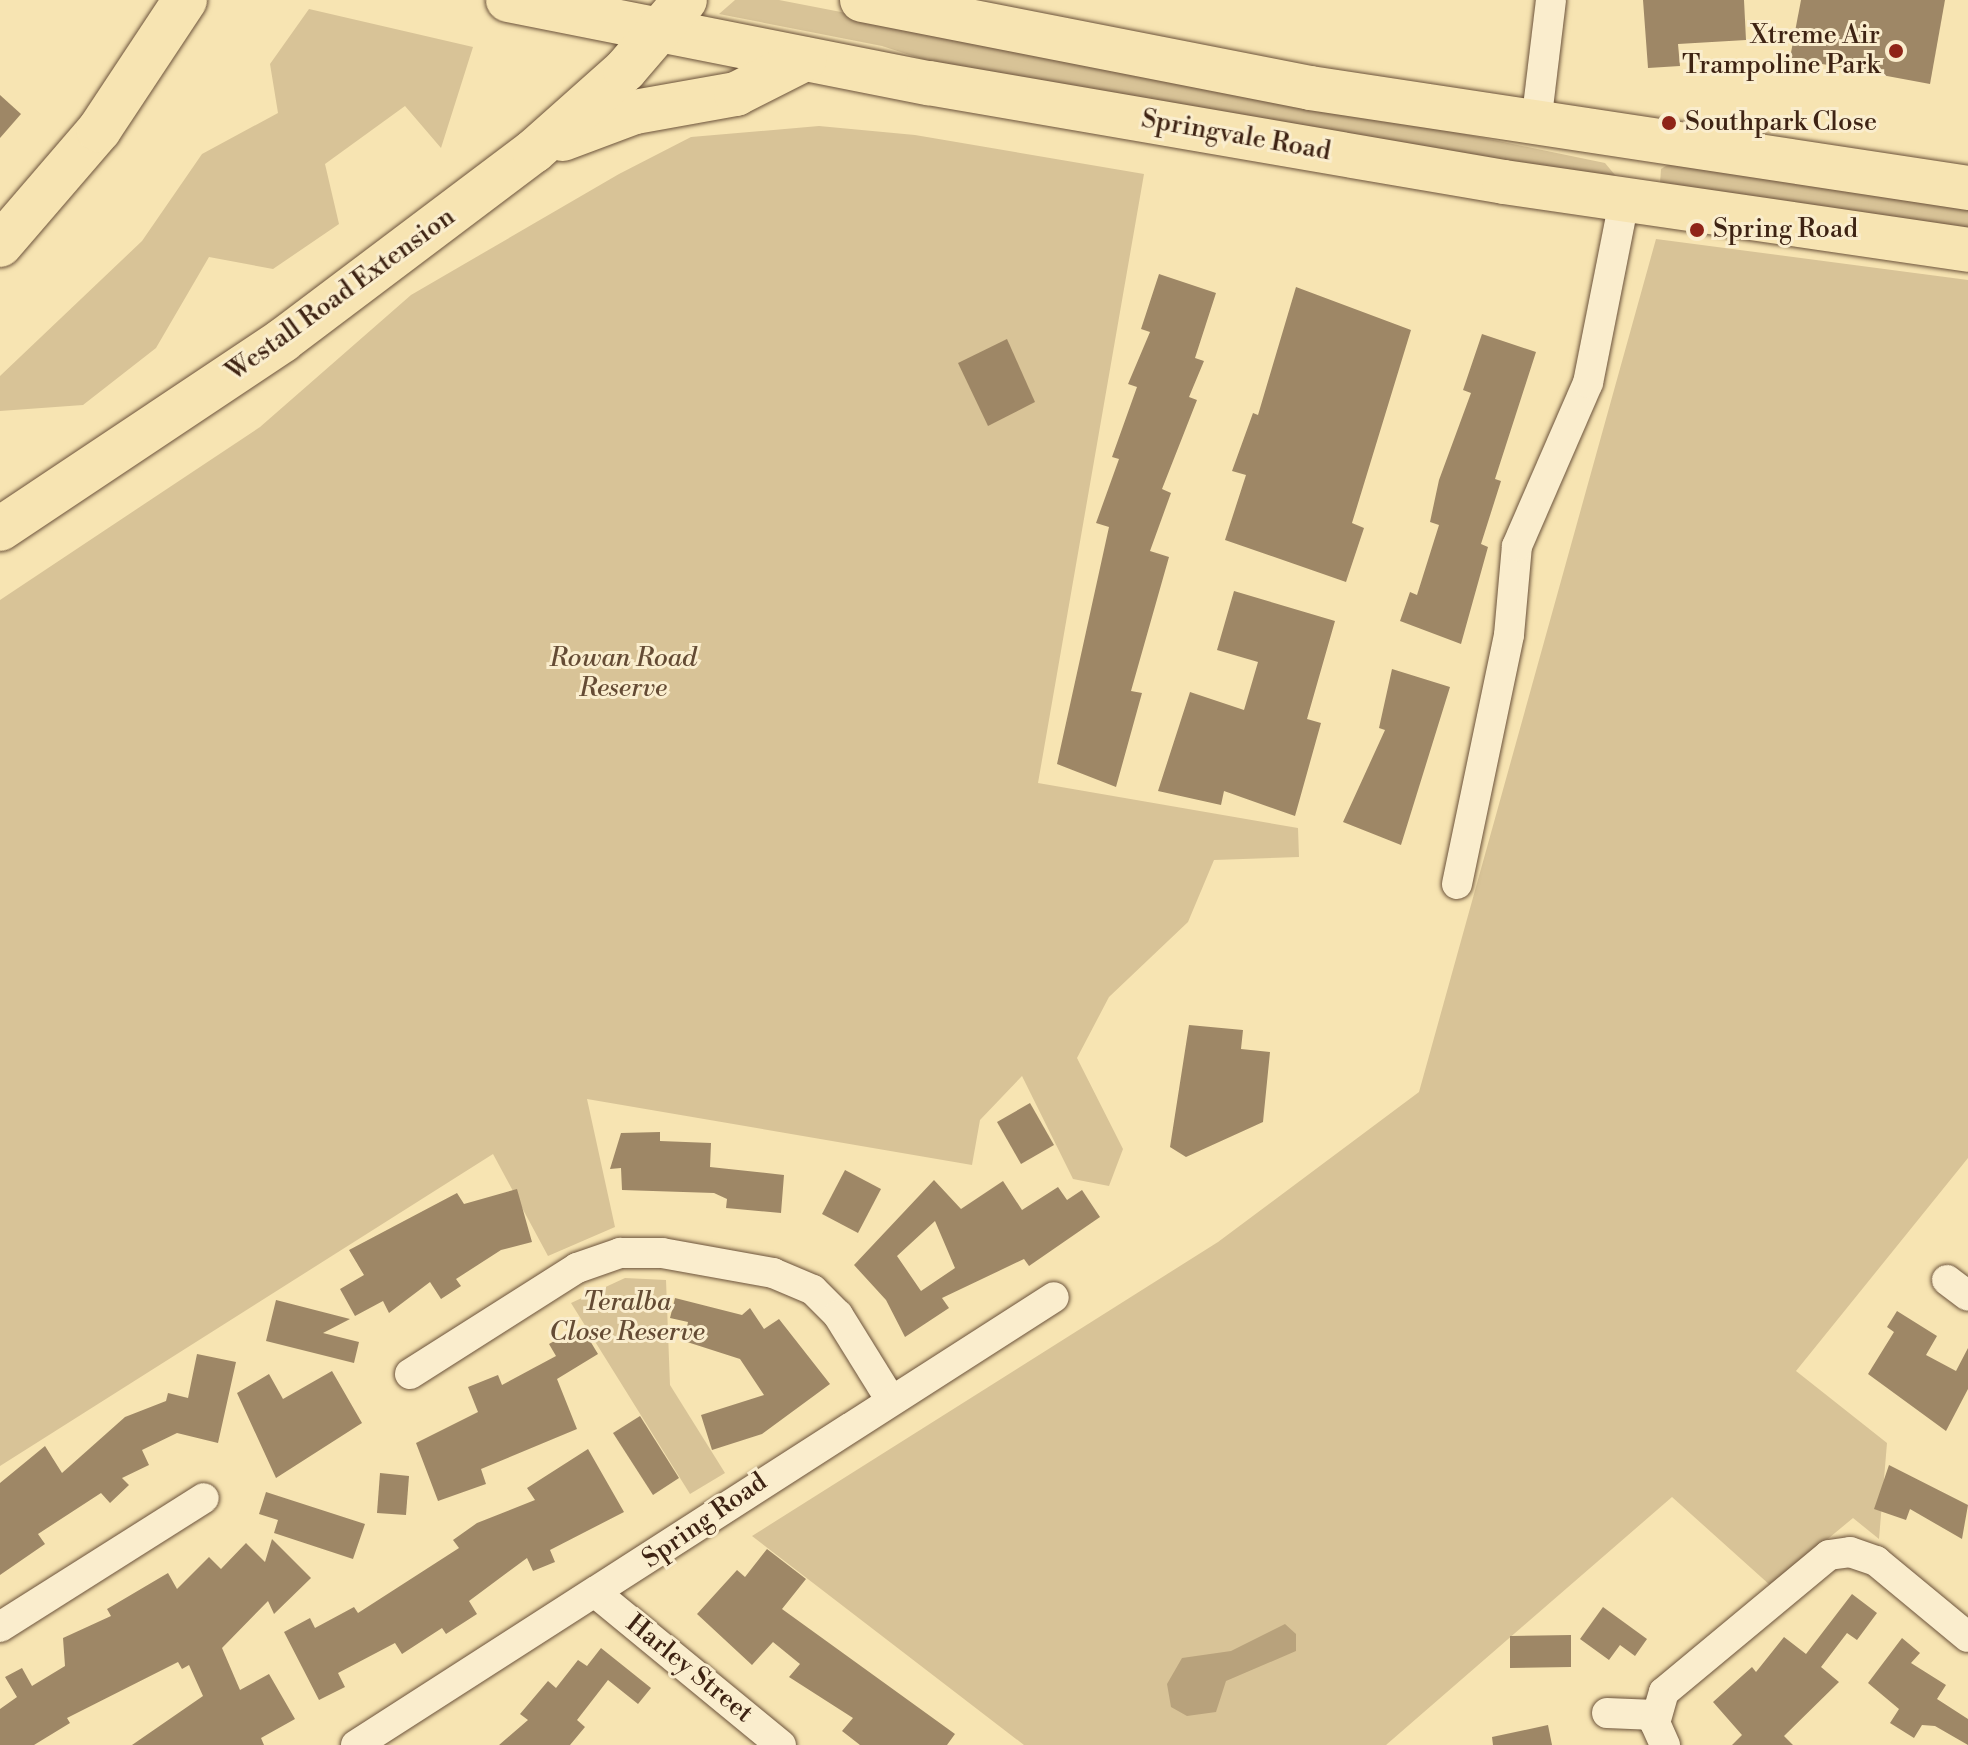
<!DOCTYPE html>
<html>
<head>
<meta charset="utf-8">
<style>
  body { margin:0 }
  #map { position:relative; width:1968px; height:1745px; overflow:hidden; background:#f7e4b2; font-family:"Libre Bodoni",serif }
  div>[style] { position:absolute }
  .green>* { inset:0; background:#d8c397 }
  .water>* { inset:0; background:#b8a27c }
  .building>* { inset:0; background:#9e8766 }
  .roads { filter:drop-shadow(0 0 2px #6c533b) drop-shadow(0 0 2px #6c533b) }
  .minor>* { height:30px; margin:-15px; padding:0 15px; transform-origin:15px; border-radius:15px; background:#faedcd }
  .highway>* { height:44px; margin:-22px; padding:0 22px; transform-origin:22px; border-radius:22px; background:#f7e4b2 }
  .dots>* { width:22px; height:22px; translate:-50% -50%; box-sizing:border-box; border:4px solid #faedcd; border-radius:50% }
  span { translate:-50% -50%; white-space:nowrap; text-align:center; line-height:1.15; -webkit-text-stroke:6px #faedcd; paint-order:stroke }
  .poi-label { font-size:26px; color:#3e2313 }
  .right { translate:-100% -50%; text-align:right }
  .left { translate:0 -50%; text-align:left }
  .street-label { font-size:26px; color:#3e2313 }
  .park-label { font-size:26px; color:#644b34; font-style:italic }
</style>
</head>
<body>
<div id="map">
  <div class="green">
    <i style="clip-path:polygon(735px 0,779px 0,1367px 114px,1605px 163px,1615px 175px,1612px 181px,947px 67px,882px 46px,719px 14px)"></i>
    <i style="clip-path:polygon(309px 9px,473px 47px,441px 148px,405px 106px,325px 164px,339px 224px,273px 269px,209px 257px,156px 348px,83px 405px,0 411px,0 376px,142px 241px,202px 154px,278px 113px,270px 64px)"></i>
    <i style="clip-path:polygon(819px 126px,915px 135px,1144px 174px,1038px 783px,1298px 828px,1299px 857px,1214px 860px,1188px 922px,1109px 997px,1077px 1058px,1123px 1149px,1109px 1186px,1073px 1179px,1022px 1076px,980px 1120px,972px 1165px,587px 1099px,615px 1227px,548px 1256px,493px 1154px,0 1466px,0 600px,260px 427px,411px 295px,619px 174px,691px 137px)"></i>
    <i style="clip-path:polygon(1671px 163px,1968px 205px,1968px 234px,1660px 184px,1661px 169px)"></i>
    <i style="clip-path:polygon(1656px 239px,1968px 280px,1968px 1158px,1796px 1371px,1887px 1443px,1879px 1539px,1853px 1518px,1771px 1586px,1672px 1497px,1386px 1745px,1024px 1745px,752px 1536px,1218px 1242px,1419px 1092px)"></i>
    <i style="clip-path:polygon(625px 1278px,666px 1280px,670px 1385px,725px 1473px,690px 1494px,571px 1303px)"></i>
  </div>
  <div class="water">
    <i style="clip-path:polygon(1285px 1624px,1296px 1634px,1296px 1651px,1226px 1681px,1216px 1712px,1187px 1716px,1171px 1707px,1167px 1684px,1182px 1658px,1231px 1651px)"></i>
  </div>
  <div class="building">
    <i style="clip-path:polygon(1643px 0,1744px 0,1746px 40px,1678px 44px,1680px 66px,1648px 68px)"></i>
    <i style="clip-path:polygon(1801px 0,1945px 0,1930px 84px,1790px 58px)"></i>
    <i style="clip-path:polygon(0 95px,21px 114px,0 138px)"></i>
    <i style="clip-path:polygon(1159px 274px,1216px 293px,1195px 358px,1204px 361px,1189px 397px,1197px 400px,1162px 489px,1171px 493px,1150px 551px,1169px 557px,1131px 691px,1142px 693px,1116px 787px,1057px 764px,1109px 527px,1096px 523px,1119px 459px,1112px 457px,1137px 387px,1128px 384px,1150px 332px,1141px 329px)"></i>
    <i style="clip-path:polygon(1296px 287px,1411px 330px,1352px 523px,1364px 528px,1346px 582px,1225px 540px,1246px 475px,1232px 471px,1253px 413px,1258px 415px)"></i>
    <i style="clip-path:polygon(1482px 334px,1536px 352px,1495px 479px,1501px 481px,1481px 544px,1488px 547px,1461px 644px,1400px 621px,1410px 592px,1417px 595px,1439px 525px,1430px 522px,1439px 480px,1471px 393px,1463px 390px)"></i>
    <i style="clip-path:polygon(1007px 339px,1035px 402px,988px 426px,958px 363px)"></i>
    <i style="clip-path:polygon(1234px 591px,1335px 621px,1307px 719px,1321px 723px,1295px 816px,1224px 791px,1221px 805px,1158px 791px,1190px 692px,1244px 710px,1258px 662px,1217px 650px)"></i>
    <i style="clip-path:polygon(1392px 669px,1450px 687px,1401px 845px,1343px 822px,1385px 730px,1379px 728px)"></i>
    <i style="clip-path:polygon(1189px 1025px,1243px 1030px,1241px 1049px,1270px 1052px,1263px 1122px,1186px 1157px,1170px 1147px)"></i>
    <i style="clip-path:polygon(1030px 1103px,1054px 1145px,1021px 1164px,997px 1122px)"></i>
    <i style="clip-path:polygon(660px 1132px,660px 1141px,711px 1143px,710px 1167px,784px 1175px,781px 1213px,726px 1208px,727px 1199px,714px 1193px,622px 1190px,621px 1168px,610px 1169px,621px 1133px)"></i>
    <i style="clip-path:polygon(845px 1170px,881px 1189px,858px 1233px,822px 1214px)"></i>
    <i style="clip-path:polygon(evenodd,934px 1180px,961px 1209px,1003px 1181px,1022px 1210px,1058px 1187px,1067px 1200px,1082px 1190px,1100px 1217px,1029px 1266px,1024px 1259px,942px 1298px,949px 1308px,905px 1337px,886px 1300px,854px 1265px,934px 1180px,935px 1221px,955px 1268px,921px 1291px,897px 1256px,935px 1221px)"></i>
    <i style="clip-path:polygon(517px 1189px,532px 1242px,501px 1250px,456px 1279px,461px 1286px,441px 1299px,430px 1282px,389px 1313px,383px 1301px,355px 1316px,340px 1289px,364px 1275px,349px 1250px,457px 1193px,464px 1204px)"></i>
    <i style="clip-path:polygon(675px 1298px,742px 1315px,750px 1308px,764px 1329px,779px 1319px,830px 1384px,762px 1434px,712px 1450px,701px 1415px,764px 1395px,740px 1359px,684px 1341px,688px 1322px,670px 1318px)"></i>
    <i style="clip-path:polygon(276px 1300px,350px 1319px,323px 1333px,359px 1342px,354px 1363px,266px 1341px)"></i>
    <i style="clip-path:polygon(1897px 1311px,1937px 1336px,1926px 1355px,1956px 1371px,1968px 1348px,1968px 1389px,1946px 1431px,1868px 1374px,1894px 1332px,1887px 1327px)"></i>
    <i style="clip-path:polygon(581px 1326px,598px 1354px,557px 1379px,577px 1429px,481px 1469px,486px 1484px,438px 1501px,416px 1443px,478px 1412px,468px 1387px,498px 1375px,502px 1385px,556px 1356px,549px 1344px)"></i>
    <i style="clip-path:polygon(197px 1354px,236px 1362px,218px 1443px,177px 1433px,142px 1450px,149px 1465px,122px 1478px,129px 1485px,110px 1503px,101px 1493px,38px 1534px,45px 1544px,0 1575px,0 1483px,45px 1446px,62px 1473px,125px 1417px,166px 1401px,168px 1393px,188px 1398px)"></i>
    <i style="clip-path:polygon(332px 1371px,362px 1423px,276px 1478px,237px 1393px,269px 1374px,283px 1399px)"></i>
    <i style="clip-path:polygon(640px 1416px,679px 1478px,653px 1495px,613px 1433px)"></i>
    <i style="clip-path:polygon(588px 1449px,624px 1512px,550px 1550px,555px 1562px,533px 1571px,527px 1558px,469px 1601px,477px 1614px,446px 1634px,442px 1628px,402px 1654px,395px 1643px,338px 1673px,345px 1687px,319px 1700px,284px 1632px,310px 1618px,315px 1628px,354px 1607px,358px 1613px,459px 1548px,453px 1540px,477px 1523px,535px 1500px,527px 1488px)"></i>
    <i style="clip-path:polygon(1889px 1465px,1968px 1505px,1962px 1539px,1910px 1509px,1906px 1520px,1874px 1509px)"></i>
    <i style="clip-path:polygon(380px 1473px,409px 1476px,406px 1515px,377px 1513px)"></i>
    <i style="clip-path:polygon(266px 1492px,365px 1524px,353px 1559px,274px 1533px,278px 1520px,259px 1514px)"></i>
    <i style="clip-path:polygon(272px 1539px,311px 1578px,274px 1614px,268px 1601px,222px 1648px,240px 1690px,269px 1674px,295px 1719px,261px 1738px,264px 1745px,132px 1745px,203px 1696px,189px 1665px,182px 1669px,178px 1662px,67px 1718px,70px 1723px,34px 1745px,0 1745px,0 1709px,17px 1697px,5px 1677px,22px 1668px,32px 1686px,65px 1666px,63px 1638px,111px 1616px,107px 1609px,168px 1573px,177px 1589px,209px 1557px,221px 1569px,246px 1543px,265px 1562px)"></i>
    <i style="clip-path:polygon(767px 1549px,806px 1579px,782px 1609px,955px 1734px,947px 1745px,860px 1745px,842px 1731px,853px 1718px,789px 1677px,800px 1664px,773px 1642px,752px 1665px,697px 1614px,737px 1570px,745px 1577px)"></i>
    <i style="clip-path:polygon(1852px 1594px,1877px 1613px,1857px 1640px,1847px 1633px,1821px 1667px,1839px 1682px,1784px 1736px,1793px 1745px,1732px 1745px,1742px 1735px,1713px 1702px,1752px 1667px,1756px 1672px,1784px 1637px,1806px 1654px)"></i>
    <i style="clip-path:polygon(1603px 1607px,1647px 1639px,1635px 1656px,1620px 1645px,1609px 1660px,1580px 1639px)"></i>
    <i style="clip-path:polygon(1571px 1635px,1571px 1667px,1510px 1668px,1510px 1636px)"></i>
    <i style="clip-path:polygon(1902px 1638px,1920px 1653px,1911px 1663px,1946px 1685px,1937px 1699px,1968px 1719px,1968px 1745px,1935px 1726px,1922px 1725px,1914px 1738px,1890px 1723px,1899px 1709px,1868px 1683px)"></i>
    <i style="clip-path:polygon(601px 1648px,651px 1688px,638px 1704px,608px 1680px,577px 1720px,585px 1727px,570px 1745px,499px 1745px,528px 1720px,520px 1714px,548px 1681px,556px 1688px,578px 1660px,587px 1666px)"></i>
    <i style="clip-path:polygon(1548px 1725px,1552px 1745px,1493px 1745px,1492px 1737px)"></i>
  </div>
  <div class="roads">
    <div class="minor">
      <i style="left:1536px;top:124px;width:125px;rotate:-83.1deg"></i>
      <i style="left:1457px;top:884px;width:254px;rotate:-78.2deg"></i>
      <i style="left:1509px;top:635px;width:89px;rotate:-84.9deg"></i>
      <i style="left:1517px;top:546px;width:178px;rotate:-66.5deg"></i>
      <i style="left:1588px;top:383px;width:185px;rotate:-78.8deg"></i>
      <i style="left:1947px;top:1280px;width:26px;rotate:37deg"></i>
      <i style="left:410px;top:1374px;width:198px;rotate:-32.4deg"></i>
      <i style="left:577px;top:1268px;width:46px;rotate:-19.2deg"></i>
      <i style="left:620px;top:1253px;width:42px"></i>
      <i style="left:662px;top:1253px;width:113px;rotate:10.2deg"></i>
      <i style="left:773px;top:1273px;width:43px;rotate:23deg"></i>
      <i style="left:813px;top:1290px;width:35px;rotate:45deg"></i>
      <i style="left:838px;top:1315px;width:99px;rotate:58.2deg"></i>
      <i style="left:597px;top:1594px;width:238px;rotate:39.4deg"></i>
      <i style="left:0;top:1627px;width:241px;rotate:-32.3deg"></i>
      <i style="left:1607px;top:1713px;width:48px;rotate:2.4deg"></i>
      <i style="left:356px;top:1745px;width:829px;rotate:-32.69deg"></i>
      <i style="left:1665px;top:1745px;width:24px;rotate:-114deg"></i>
      <i style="left:1655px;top:1723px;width:32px;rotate:-74deg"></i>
      <i style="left:1664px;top:1692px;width:214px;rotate:-39.7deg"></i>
      <i style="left:1829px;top:1555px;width:21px;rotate:-8deg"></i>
      <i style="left:1850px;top:1552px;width:28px;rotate:19deg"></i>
      <i style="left:1876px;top:1561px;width:119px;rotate:39.6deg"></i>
    </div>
    <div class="highway">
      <i style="left:508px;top:0;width:429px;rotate:11.2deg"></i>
      <i style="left:929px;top:83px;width:583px;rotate:9.77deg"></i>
      <i style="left:1504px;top:182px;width:469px;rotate:8.3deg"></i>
      <i style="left:862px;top:0;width:457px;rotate:11.1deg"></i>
      <i style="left:1310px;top:88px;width:666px;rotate:8.64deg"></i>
      <i style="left:563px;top:139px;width:77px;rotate:-20.6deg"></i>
      <i style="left:635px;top:112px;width:103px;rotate:-10.1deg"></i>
      <i style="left:736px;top:94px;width:77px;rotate:-26.9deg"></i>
      <i style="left:0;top:245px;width:152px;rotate:-49.3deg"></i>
      <i style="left:99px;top:130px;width:156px;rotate:-56.5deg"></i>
      <i style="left:0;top:529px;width:340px;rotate:-33.7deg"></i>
      <i style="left:283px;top:340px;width:314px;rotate:-37deg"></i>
      <i style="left:534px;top:151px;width:122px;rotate:-41.7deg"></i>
      <i style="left:625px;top:70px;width:92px;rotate:-49.4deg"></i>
    </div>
  </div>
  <div class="dots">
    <i style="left:1896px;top:51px;background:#8f2418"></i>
    <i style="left:1669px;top:123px;background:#8f2418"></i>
    <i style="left:1697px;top:230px;background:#8f2418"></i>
  </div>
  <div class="poi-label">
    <span class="right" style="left:1880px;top:51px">Xtreme Air<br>Trampoline Park</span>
    <span class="left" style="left:1685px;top:123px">Southpark Close</span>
    <span class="left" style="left:1713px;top:230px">Spring Road</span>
  </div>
  <div class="street-label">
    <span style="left:1236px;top:136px;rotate:10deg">Springvale Road</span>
    <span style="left:341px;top:295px;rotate:-36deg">Westall Road Extension</span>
    <span style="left:705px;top:1521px;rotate:-35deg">Spring Road</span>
    <span style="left:689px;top:1669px;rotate:39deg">Harley Street</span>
  </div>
  <div class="park-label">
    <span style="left:623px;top:674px">Rowan Road<br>Reserve</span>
    <span style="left:627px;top:1318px">Teralba<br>Close Reserve</span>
  </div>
</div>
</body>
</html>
